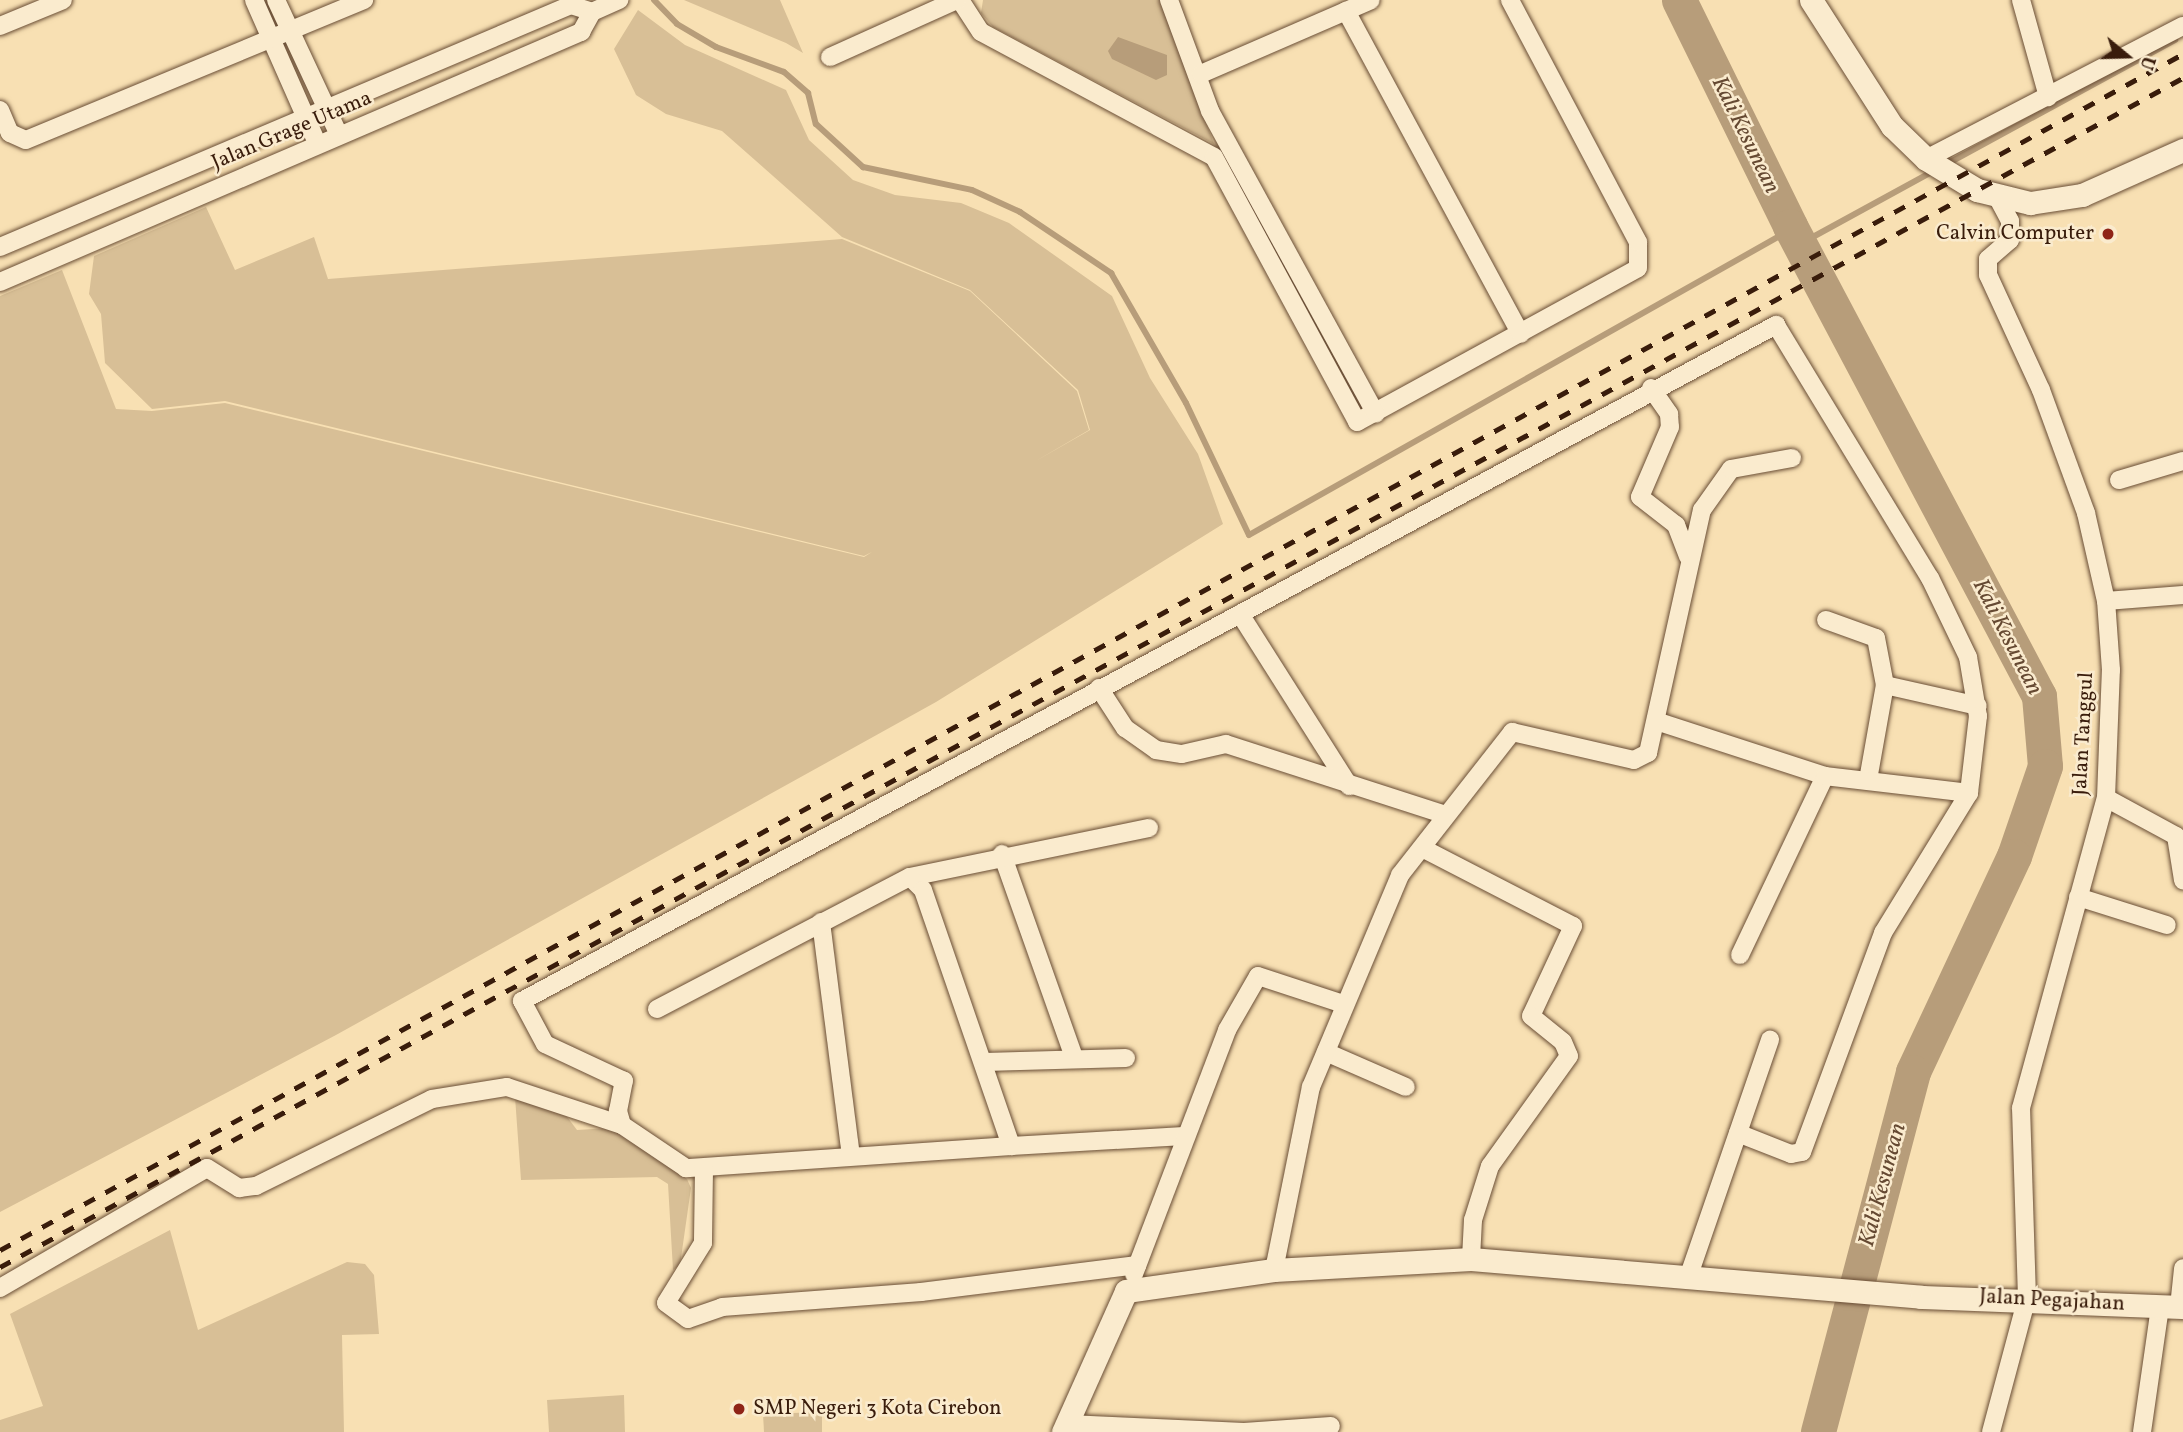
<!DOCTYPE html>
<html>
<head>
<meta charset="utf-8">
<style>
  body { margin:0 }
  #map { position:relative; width:2183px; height:1432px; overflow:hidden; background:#f8e0b3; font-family:Vollkorn,serif }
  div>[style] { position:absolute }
  .green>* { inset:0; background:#d8bf96 }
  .water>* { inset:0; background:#b79d7a }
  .stream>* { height:6px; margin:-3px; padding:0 3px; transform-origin:3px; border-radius:3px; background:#b79d7a }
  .river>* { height:35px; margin:-17.5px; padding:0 17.5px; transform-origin:17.5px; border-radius:17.5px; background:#b79d7a }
  .roads { filter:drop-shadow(0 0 2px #694d35) drop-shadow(0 0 2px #694d35) }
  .street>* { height:18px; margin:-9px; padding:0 9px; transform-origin:9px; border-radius:9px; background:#faebce }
  .secondary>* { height:23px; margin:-11.5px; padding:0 11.5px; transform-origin:11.5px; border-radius:11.5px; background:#faebce }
  .rail>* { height:5px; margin-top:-2.5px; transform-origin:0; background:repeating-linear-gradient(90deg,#391c0b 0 12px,transparent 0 24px) }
  .dots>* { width:19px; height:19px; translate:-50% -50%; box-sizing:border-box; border:4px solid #faebce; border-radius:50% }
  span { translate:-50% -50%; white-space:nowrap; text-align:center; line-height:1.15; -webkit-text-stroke:5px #faebce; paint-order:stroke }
  .street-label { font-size:21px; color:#391c0b }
  .poi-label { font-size:21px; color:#391c0b }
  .right { translate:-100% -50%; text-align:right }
  .left { translate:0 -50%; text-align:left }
  .water-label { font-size:23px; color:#654932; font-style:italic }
  .north { position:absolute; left:2092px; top:21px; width:70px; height:70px; -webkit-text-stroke:5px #faebce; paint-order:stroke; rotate:109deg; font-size:19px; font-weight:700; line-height:28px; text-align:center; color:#391c0b }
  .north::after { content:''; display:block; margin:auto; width:24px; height:32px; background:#391c0b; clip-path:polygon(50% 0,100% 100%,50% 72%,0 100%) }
</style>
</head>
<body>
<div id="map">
  <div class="green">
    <i style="clip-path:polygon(684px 0,780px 0,803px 53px,786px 43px)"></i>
    <i style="clip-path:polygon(983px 0,1160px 0,1214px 144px,993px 27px,981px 13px)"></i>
    <i style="clip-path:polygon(638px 10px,685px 45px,786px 90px,809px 140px,853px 180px,895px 195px,961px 203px,1009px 223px,1112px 296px,1150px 378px,1198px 454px,1223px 524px,936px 702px,336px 1035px,0 1212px,0 296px,62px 270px,116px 409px,152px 411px,225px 403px,864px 557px,872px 552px,864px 556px,225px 401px,152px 409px,105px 363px,101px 314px,89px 294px,94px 256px,206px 207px,235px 270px,314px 237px,328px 279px,842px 239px,970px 291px,1077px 391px,1089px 430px,1034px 462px,1090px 430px,1078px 390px,970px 290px,842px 237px,722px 131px,666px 114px,636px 95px,614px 49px)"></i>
    <i style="clip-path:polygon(515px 1097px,562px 1110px,577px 1130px,609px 1128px,655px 1151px,687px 1179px,691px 1188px,680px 1265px,673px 1270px,668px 1184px,657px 1177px,521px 1180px)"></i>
    <i style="clip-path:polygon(170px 1230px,198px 1330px,347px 1262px,365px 1264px,374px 1275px,379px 1334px,342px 1335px,344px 1432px,0 1432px,0 1420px,43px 1406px,10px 1314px)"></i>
    <i style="clip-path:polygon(624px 1395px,625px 1432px,549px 1432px,547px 1400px)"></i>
    <i style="clip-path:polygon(822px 1412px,822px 1432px,764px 1432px,763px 1414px)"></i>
  </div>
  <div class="water">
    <i style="clip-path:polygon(1118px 37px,1167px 55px,1167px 75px,1156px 80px,1112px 59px,1108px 51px)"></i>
  </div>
  <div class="stream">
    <i style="left:654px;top:0;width:33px;rotate:46deg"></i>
    <i style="left:677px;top:24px;width:45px;rotate:30.5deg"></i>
    <i style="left:716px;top:47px;width:72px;rotate:20.2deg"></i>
    <i style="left:784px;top:72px;width:32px;rotate:41deg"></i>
    <i style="left:808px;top:93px;width:32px;rotate:76deg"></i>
    <i style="left:816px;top:124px;width:64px;rotate:42.5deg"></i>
    <i style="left:863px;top:167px;width:111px;rotate:11.9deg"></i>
    <i style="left:972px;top:190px;width:53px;rotate:24.6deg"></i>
    <i style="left:1020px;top:212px;width:110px;rotate:33.8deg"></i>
    <i style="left:1111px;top:273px;width:150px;rotate:60deg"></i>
    <i style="left:1186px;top:403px;width:146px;rotate:64.5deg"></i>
    <i style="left:1249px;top:535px;width:623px;rotate:-29.4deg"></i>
    <i style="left:1945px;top:165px;width:262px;rotate:-28.5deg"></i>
    <i style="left:1800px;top:244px;width:154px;rotate:-28.7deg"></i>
  </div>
  <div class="river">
    <i style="left:1679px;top:0;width:252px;rotate:63.8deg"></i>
    <i style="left:1790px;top:226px;width:532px;rotate:62.09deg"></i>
    <i style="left:2039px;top:696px;width:70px;rotate:85.1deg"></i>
    <i style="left:2045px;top:766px;width:95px;rotate:109deg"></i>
    <i style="left:2014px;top:856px;width:238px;rotate:115.1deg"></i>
    <i style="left:1913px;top:1072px;width:372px;rotate:104.8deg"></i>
  </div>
  <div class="roads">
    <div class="street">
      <i style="left:254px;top:0;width:158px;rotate:66.2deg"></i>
      <i style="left:276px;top:0;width:149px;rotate:65deg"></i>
      <i style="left:960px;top:0;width:38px;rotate:57deg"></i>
      <i style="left:981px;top:32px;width:264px;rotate:28.2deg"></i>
      <i style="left:1214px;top:157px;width:301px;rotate:61.6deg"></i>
      <i style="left:1357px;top:422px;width:320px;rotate:-28.7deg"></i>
      <i style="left:1638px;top:268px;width:26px;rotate:-90deg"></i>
      <i style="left:1638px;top:242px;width:274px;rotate:-117.9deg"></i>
      <i style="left:1169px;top:0;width:118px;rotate:69.7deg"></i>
      <i style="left:1210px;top:111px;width:345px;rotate:61.3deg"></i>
      <i style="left:2021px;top:0;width:101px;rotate:74.4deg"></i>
      <i style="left:1346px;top:11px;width:367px;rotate:61.6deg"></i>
      <i style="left:0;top:26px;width:68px;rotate:-22.4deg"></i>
      <i style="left:830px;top:57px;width:139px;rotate:-24.2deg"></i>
      <i style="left:1201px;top:74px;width:185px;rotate:-23.5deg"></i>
      <i style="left:0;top:110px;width:25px;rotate:67deg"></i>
      <i style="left:10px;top:133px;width:17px;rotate:24deg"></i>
      <i style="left:26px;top:140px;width:366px;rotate:-22.5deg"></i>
      <i style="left:1926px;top:159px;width:289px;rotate:-27.4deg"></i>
      <i style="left:0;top:247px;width:620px;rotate:-22.97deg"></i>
      <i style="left:571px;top:5px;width:22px;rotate:18deg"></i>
      <i style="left:0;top:282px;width:633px;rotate:-23.28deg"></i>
      <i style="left:581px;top:32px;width:23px;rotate:-61deg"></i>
      <i style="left:592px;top:12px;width:30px;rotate:-24deg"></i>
      <i style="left:1651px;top:388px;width:32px;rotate:55deg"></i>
      <i style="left:1669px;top:414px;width:13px;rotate:86deg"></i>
      <i style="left:1670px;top:427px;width:76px;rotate:113.2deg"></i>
      <i style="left:1640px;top:497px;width:46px;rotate:37.9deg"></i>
      <i style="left:1676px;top:525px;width:34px;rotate:69deg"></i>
      <i style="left:2119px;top:480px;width:67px;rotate:-16.5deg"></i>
      <i style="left:2106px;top:601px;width:77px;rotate:-4.5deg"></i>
      <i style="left:1240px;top:614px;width:204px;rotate:57.6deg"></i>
      <i style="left:1826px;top:620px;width:53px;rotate:19.8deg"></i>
      <i style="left:1876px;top:638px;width:48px;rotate:79.2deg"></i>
      <i style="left:1099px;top:688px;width:48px;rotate:57deg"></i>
      <i style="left:1125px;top:728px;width:38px;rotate:35deg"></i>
      <i style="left:1156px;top:750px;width:26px;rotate:9deg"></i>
      <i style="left:1182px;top:754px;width:45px;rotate:-12.8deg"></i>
      <i style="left:1226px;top:744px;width:231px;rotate:17.9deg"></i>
      <i style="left:1656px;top:721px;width:178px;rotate:18deg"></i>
      <i style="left:1868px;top:780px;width:97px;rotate:-79.9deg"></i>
      <i style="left:1885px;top:685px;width:95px;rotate:12.7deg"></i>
      <i style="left:2106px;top:798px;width:80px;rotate:28.5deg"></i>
      <i style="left:2176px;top:836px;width:45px;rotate:81deg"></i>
      <i style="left:1422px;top:848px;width:170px;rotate:27.3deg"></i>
      <i style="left:1573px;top:926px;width:99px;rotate:115deg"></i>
      <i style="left:1531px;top:1016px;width:41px;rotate:39.1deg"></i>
      <i style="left:1563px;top:1042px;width:15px;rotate:67deg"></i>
      <i style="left:1569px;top:1056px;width:135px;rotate:125.7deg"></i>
      <i style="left:1490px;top:1166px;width:57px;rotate:107.5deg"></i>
      <i style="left:1473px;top:1220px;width:39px;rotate:93deg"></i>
      <i style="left:1002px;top:854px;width:213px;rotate:70.5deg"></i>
      <i style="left:910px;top:877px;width:244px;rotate:-11.6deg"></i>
      <i style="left:2078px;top:897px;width:93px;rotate:17.5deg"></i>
      <i style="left:821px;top:922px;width:235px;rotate:82.7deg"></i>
      <i style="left:1740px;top:955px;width:198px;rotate:-64.6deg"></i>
      <i style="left:1825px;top:776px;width:145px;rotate:6.7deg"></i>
      <i style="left:657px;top:1009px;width:285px;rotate:-27.6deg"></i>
      <i style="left:910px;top:877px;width:18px;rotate:45deg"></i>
      <i style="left:923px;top:890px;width:271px;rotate:71deg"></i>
      <i style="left:1011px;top:1146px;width:173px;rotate:-3.3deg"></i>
      <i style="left:1326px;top:1052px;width:87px;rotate:23.6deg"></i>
      <i style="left:985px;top:1062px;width:141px;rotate:-1.6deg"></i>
      <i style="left:1011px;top:1146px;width:326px;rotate:176.1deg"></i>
      <i style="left:686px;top:1168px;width:77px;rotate:-146.1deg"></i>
      <i style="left:622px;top:1125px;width:15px;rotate:-106deg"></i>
      <i style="left:618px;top:1111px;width:31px;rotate:-79deg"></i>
      <i style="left:624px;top:1081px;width:87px;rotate:-154.9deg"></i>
      <i style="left:545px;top:1044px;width:49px;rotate:-118.1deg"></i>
      <i style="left:522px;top:1001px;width:1425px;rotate:-28.33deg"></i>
      <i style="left:1776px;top:325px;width:296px;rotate:58.7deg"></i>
      <i style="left:1930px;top:578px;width:88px;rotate:64.3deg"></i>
      <i style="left:1968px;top:657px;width:60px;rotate:80.4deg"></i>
      <i style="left:1978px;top:716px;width:78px;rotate:96.7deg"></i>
      <i style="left:1969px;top:793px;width:164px;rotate:121.6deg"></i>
      <i style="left:1883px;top:933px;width:233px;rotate:110.3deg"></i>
      <i style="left:1802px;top:1152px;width:11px;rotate:170deg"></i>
      <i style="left:1791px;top:1154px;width:57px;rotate:-158.4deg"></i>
      <i style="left:704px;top:1169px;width:74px;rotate:90.8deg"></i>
      <i style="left:703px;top:1243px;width:70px;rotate:121.7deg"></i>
      <i style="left:666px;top:1303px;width:27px;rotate:36deg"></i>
      <i style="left:688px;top:1319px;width:36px;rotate:-19deg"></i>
      <i style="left:722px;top:1307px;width:200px;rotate:-4.3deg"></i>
      <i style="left:921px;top:1292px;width:218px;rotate:-7.1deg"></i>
      <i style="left:1274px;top:1270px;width:187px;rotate:-78.6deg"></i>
      <i style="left:1311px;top:1087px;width:230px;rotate:-67.2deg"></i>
      <i style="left:1400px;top:875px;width:182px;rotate:-51.9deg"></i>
      <i style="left:1512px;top:732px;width:125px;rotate:12.9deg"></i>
      <i style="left:1634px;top:760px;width:16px;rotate:-27deg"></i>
      <i style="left:1648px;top:753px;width:249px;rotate:-77.5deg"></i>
      <i style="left:1702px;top:510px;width:50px;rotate:-54.7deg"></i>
      <i style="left:1731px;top:469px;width:62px;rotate:-10.2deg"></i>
      <i style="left:1134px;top:1274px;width:261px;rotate:-69.1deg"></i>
      <i style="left:1227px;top:1030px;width:62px;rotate:-60.1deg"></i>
      <i style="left:1258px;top:976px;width:89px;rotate:18.2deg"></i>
      <i style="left:1689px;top:1275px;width:249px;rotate:-71deg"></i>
      <i style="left:0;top:1288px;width:239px;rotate:-30.1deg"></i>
      <i style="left:207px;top:1168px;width:38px;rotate:32deg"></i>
      <i style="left:239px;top:1188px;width:17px;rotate:-7deg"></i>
      <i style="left:256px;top:1186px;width:196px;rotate:-26.3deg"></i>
      <i style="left:432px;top:1099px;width:76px;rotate:-9.1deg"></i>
      <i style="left:507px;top:1087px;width:121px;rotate:18.3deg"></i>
      <i style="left:2179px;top:1307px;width:39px;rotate:-84deg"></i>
      <i style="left:1068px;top:1424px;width:176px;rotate:2.6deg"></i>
      <i style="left:1244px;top:1432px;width:87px;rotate:-3.9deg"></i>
      <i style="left:1991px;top:1432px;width:139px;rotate:-75deg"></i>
      <i style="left:2027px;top:1298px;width:190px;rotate:-91.8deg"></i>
      <i style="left:2021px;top:1108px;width:321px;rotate:-74.7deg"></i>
      <i style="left:2106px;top:798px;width:128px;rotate:-87.8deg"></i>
      <i style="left:2111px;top:670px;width:69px;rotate:-94.1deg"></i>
      <i style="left:2106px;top:601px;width:90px;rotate:-102.8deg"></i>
      <i style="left:2086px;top:513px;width:131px;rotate:-110.1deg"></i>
      <i style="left:2041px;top:390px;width:127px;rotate:-114.7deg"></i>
      <i style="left:1988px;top:275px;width:16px;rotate:-90deg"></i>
      <i style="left:1988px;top:259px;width:29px;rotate:-41deg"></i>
      <i style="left:2010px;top:240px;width:19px;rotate:-90deg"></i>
      <i style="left:2010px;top:221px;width:26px;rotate:-118deg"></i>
      <i style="left:2142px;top:1432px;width:126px;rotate:-81.8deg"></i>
    </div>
    <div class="secondary">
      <i style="left:1811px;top:0;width:150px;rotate:57.3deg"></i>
      <i style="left:1892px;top:126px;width:47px;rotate:44.1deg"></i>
      <i style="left:1926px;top:159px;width:60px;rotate:31.3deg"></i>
      <i style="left:1977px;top:190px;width:55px;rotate:13.8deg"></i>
      <i style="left:2030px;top:203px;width:53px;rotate:-8.7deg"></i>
      <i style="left:2082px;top:195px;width:111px;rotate:-24deg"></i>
      <i style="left:1063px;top:1432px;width:154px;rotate:-65.9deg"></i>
      <i style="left:1126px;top:1291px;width:149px;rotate:-8.1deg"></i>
      <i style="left:1274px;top:1270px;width:197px;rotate:-3.2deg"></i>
      <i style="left:1471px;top:1259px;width:452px;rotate:4.8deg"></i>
      <i style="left:1921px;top:1297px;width:262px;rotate:2.2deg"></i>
    </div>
  </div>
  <div class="rail">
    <i style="left:0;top:1250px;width:2489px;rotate:-28.72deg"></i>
    <i style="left:0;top:1267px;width:2486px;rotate:-28.58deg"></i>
  </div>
  <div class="dots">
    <i style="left:2108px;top:234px;background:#8f2418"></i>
    <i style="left:739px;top:1409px;background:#8f2418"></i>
  </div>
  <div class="street-label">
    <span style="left:292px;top:131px;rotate:-23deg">Jalan Grage Utama</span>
    <span style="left:2084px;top:734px;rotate:-87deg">Jalan Tanggul</span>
    <span style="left:2052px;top:1301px;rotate:3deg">Jalan Pegajahan</span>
  </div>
  <div class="poi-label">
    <span class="right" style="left:2094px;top:234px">Calvin Computer</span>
    <span class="left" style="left:753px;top:1409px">SMP Negeri 3 Kota Cirebon</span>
  </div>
  <div class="water-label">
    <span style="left:1745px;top:135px;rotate:64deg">Kali Kesunean</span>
    <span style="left:2007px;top:637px;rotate:63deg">Kali Kesunean</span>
    <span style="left:1883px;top:1185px;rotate:-75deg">Kali Kesunean</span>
  </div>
  <div class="north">U</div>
</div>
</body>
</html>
